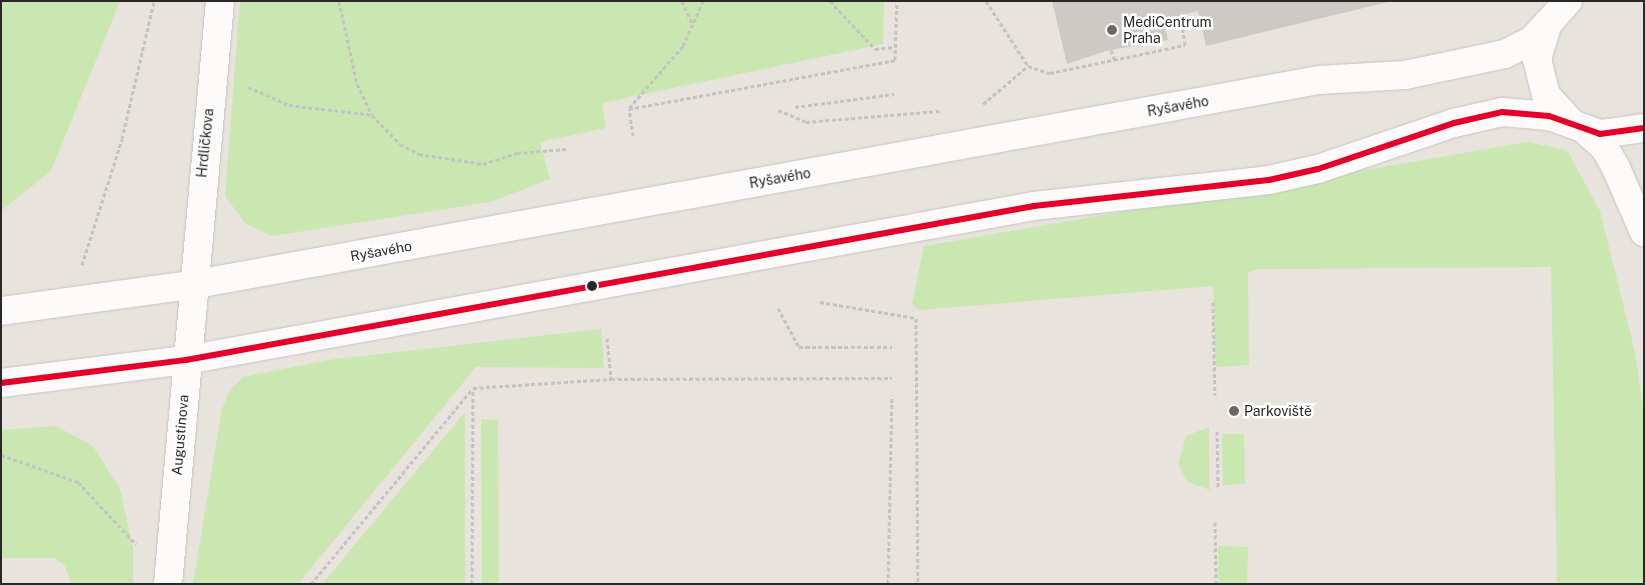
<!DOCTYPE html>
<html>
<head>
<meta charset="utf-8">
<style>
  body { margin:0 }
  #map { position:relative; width:1645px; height:585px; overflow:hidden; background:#e8e3dd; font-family:"Public Sans",sans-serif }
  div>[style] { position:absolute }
  .green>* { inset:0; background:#cae7b2 }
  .building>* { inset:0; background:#cdc9c4 }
  .path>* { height:3px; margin-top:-1.5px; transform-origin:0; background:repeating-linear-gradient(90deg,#c4c3c3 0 4px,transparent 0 6.5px) }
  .roads { filter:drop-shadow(0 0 1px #c4c3c3) drop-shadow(0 0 1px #c4c3c3) }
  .minor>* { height:28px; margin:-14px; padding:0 14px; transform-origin:14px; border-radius:14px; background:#fcfbfa }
  .secondary>* { height:28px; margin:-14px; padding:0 14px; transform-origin:14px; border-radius:14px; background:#fcfbfa }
  .bus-1>* { height:6px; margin:-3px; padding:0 3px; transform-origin:3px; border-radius:3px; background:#e4002b }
  .dots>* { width:14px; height:14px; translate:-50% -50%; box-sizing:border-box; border:2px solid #fff; border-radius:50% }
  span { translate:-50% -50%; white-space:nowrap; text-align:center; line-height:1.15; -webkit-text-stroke:5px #fff; paint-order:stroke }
  .poi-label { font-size:14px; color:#282828 }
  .left { translate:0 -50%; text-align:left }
  .street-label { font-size:14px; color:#282828 }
  .frame { position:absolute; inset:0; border:2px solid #282828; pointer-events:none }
</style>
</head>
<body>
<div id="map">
  <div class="green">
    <i style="clip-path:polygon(1px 1px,120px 1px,51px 171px,1px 211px)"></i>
    <i style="clip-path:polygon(240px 1px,884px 1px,883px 44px,602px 103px,606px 128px,540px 142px,550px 179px,491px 202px,272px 236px,246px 224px,225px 196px)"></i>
    <i style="clip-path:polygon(1528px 142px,1567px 150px,1600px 211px,1635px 352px,1644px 414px,1644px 584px,1557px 584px,1551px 267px,1258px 269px,1248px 273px,1249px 365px,1216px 367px,1213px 286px,919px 310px,912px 304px,924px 246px)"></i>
    <i style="clip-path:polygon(601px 329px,604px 368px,476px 367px,298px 584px,193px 584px,222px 409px,230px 390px,243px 377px,335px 359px)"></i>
    <i style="clip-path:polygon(465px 412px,465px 584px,322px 584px)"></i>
    <i style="clip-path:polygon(481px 419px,498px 420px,499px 584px,482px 584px)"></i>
    <i style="clip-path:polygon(56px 426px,93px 446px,120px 489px,133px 548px,133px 584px,71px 584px,65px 566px,54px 558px,1px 558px,1px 430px)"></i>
    <i style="clip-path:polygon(1209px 427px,1209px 484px,1210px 490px,1188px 482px,1178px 465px,1186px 436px)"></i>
    <i style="clip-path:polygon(1222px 434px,1244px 434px,1245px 484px,1223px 485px)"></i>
    <i style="clip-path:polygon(1218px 546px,1248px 547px,1247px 584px,1218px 584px)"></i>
  </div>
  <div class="building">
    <i style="clip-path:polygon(1052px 1px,1388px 1px,1388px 2px,1206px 46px,1198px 11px,1163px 20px,1168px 40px,1106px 51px,1067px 64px)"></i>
  </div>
  <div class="path">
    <i style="left:339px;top:1px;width:85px;rotate:77.8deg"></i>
    <i style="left:357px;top:84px;width:34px;rotate:64deg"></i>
    <i style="left:372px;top:115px;width:40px;rotate:46deg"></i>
    <i style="left:400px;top:144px;width:21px;rotate:28deg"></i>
    <i style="left:419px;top:154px;width:65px;rotate:8.9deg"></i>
    <i style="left:483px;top:164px;width:36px;rotate:-18deg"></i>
    <i style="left:517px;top:153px;width:50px;rotate:-4.6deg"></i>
    <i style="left:682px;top:1px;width:27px;rotate:66deg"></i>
    <i style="left:830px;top:1px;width:66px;rotate:46.8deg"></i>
    <i style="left:875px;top:49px;width:20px;rotate:-6deg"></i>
    <i style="left:986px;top:1px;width:77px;rotate:57.1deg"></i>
    <i style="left:1028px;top:66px;width:23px;rotate:18deg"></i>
    <i style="left:1050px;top:73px;width:138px;rotate:-11.7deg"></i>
    <i style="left:1185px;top:45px;width:29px;rotate:-98deg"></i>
    <i style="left:1111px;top:50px;width:12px;rotate:70deg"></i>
    <i style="left:248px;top:87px;width:45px;rotate:23.7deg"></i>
    <i style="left:289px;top:105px;width:84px;rotate:6.9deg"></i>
    <i style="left:983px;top:104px;width:59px;rotate:-40.2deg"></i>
    <i style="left:795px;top:107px;width:100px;rotate:-7.5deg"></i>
    <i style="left:629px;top:108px;width:82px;rotate:-48.9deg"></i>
    <i style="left:683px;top:46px;width:49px;rotate:-66deg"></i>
    <i style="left:778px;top:110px;width:30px;rotate:23deg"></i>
    <i style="left:806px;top:122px;width:134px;rotate:-4.7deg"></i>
    <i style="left:633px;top:136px;width:27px;rotate:-98deg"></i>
    <i style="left:629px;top:109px;width:270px;rotate:-10.4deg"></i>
    <i style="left:895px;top:60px;width:59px;rotate:-88.1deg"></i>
    <i style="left:82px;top:265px;width:132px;rotate:-72.4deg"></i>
    <i style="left:122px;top:139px;width:142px;rotate:-76.9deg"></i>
    <i style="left:820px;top:302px;width:97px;rotate:9.5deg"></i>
    <i style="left:916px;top:318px;width:266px;rotate:89.6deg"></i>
    <i style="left:1213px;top:302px;width:93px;rotate:88.8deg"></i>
    <i style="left:778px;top:308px;width:44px;rotate:61.7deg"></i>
    <i style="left:799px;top:347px;width:93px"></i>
    <i style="left:607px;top:338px;width:41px;rotate:84.4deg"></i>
    <i style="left:1217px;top:431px;width:58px;rotate:89deg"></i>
    <i style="left:1px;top:455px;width:82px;rotate:19.3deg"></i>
    <i style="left:78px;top:482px;width:85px;rotate:46.9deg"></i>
    <i style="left:1215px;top:522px;width:62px;rotate:89.1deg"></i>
    <i style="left:311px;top:584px;width:254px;rotate:-50.4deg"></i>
    <i style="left:473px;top:388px;width:138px;rotate:-3.7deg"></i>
    <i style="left:611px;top:379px;width:281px;rotate:-0.2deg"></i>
    <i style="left:472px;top:584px;width:195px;rotate:-89.7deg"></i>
    <i style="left:888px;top:584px;width:189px;rotate:-88.8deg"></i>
  </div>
  <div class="roads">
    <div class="minor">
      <i style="left:1585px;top:130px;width:25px;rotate:42deg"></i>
      <i style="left:1604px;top:147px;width:24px;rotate:60deg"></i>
      <i style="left:1616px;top:168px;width:70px;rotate:66.4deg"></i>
      <i style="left:168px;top:584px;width:585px;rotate:-84.9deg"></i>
    </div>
    <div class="secondary">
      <i style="left:1568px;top:1px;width:30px;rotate:132deg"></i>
      <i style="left:1548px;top:23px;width:38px;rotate:107deg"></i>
      <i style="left:1537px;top:59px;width:37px;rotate:76deg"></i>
      <i style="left:1546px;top:95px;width:38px;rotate:48deg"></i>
      <i style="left:1px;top:311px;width:192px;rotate:-7.8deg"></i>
      <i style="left:191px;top:285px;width:1146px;rotate:-10.3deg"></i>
      <i style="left:1319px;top:80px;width:86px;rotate:-3.3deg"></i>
      <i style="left:1405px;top:75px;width:102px;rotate:-11.9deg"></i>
      <i style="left:1505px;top:54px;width:30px;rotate:-27deg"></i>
      <i style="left:1532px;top:40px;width:23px;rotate:-47deg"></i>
      <i style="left:1px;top:383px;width:186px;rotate:-7.1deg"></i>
      <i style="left:186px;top:360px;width:862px;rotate:-10.29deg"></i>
      <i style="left:1034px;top:206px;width:236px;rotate:-6.3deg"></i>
      <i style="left:1269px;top:180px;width:50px;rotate:-12.7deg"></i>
      <i style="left:1318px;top:169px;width:144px;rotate:-18.7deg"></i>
      <i style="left:1454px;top:123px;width:49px;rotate:-12.9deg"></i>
      <i style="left:1502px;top:112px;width:47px;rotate:4.9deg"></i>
      <i style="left:1549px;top:116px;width:54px;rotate:19.4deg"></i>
      <i style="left:1600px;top:134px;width:44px;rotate:-7.8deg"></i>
    </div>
  </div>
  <div class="bus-1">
    <i style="left:1px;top:383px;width:186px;rotate:-7.1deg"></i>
    <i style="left:186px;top:360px;width:862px;rotate:-10.29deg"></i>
    <i style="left:1034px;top:206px;width:236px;rotate:-6.3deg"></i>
    <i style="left:1269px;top:180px;width:50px;rotate:-12.7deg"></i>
    <i style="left:1318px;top:169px;width:144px;rotate:-18.7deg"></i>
    <i style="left:1454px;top:123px;width:49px;rotate:-12.9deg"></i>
    <i style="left:1502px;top:112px;width:47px;rotate:4.9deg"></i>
    <i style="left:1549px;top:116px;width:54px;rotate:19.4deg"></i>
    <i style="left:1600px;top:134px;width:44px;rotate:-7.8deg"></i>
  </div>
  <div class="dots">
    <i style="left:1112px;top:30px;background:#6b6967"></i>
    <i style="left:592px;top:286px;background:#282828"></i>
    <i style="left:1234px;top:411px;background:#6b6967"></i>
  </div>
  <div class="poi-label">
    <span class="left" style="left:1123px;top:30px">MediCentrum<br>Praha</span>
    <span class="left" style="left:1244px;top:411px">Parkoviště</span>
  </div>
  <div class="street-label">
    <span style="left:1178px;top:106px;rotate:-10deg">Ryšavého</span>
    <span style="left:205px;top:143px;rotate:-84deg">Hrdličkova</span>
    <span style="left:780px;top:178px;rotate:-10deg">Ryšavého</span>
    <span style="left:381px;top:251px;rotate:-10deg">Ryšavého</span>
    <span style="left:180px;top:435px;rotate:-85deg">Augustinova</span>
  </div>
  <div class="frame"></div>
</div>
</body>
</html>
